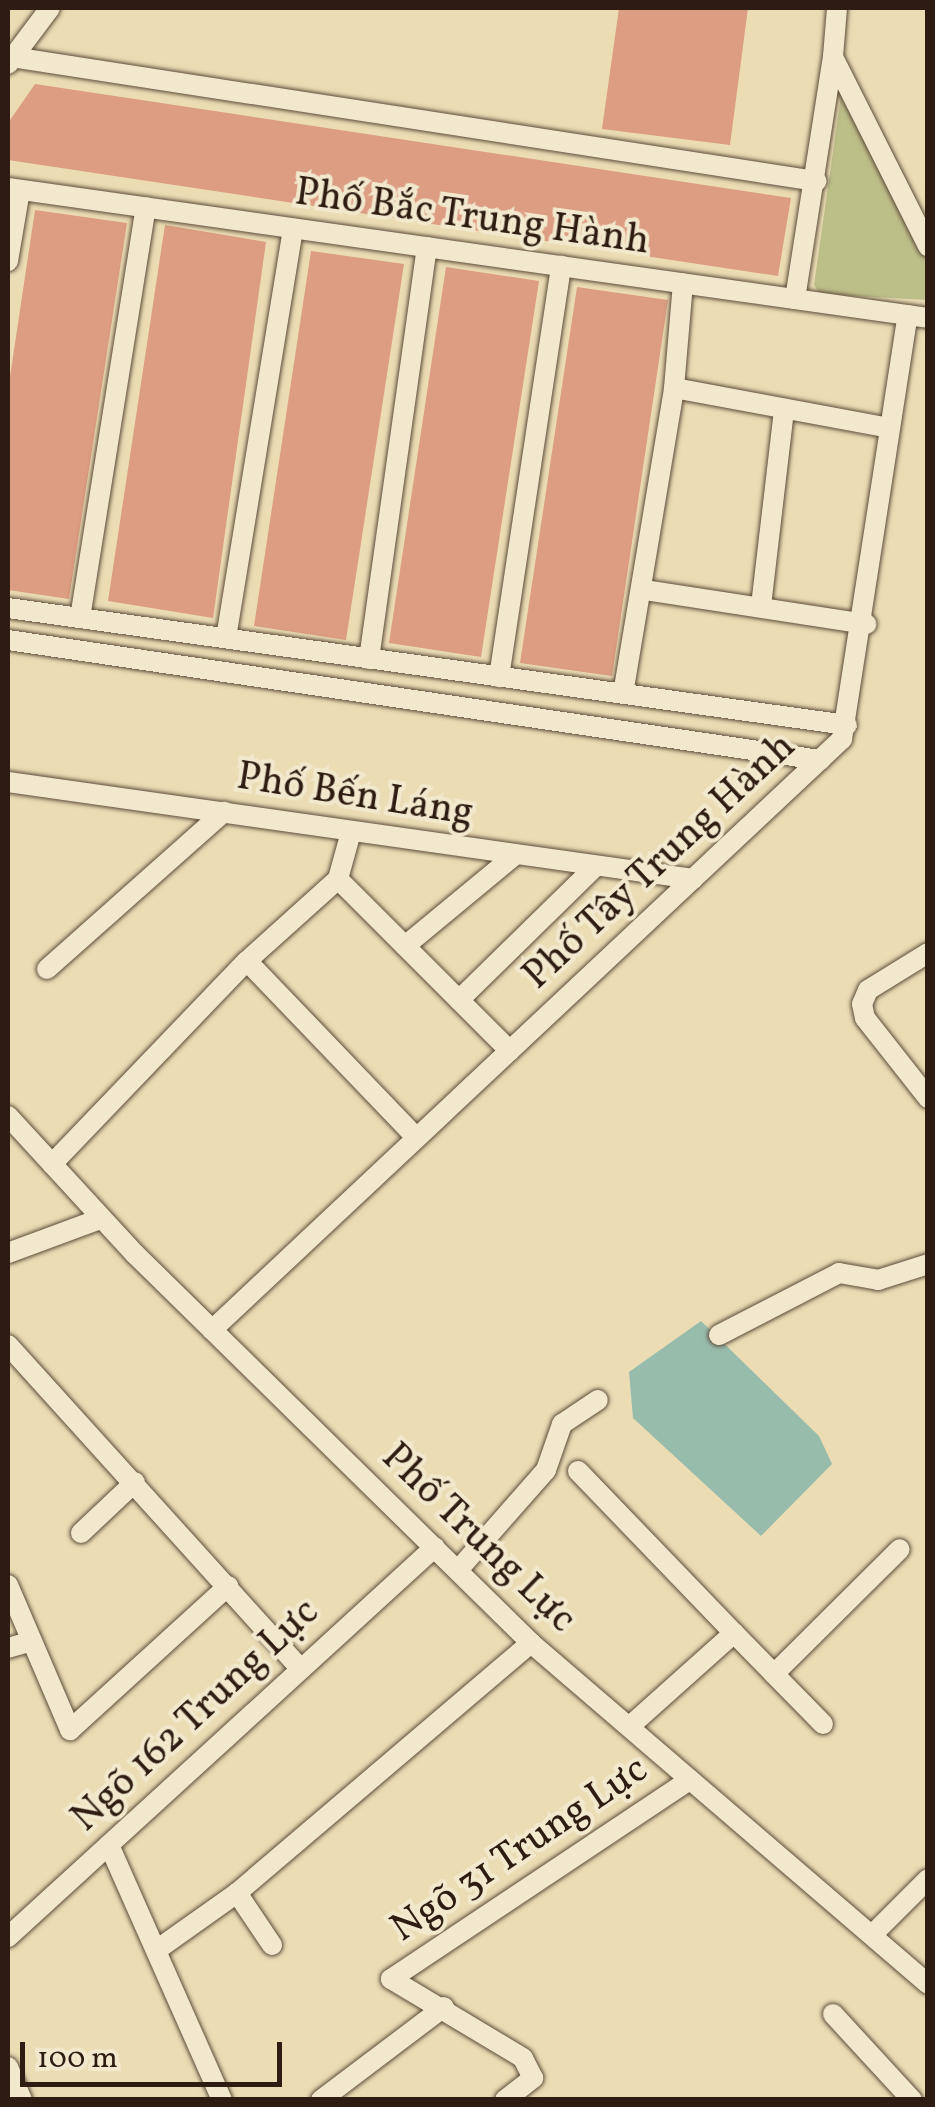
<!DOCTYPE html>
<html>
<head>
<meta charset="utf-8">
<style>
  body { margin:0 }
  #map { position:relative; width:935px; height:2107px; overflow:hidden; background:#ebdcb4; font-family:Vollkorn,serif }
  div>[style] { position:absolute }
  .green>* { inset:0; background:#bdbf89 }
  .water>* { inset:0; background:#98bcac }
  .building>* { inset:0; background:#dc9d82 }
  .roads { filter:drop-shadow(0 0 2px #5d4b3a) drop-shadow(0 0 2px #5d4b3a) }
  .minor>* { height:20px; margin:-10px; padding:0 10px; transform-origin:10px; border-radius:10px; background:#f2e8ce }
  span { translate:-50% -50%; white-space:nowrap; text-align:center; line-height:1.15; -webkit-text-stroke:8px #f2e8ce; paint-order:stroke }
  .street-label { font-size:40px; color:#2e1b11 }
  .frame { position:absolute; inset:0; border:10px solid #2e1b11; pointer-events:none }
  .scale { position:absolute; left:20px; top:2042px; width:262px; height:45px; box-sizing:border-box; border:5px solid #2e1b11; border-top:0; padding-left:12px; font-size:30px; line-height:35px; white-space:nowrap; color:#2e1b11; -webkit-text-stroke:8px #f2e8ce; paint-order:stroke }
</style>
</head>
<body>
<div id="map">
  <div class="green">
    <i style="clip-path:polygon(841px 96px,927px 260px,927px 300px,820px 294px,814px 285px)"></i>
  </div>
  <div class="water">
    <i style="clip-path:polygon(701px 1321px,819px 1436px,832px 1464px,761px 1536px,633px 1418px,629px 1372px)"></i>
  </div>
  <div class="building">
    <i style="clip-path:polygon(619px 8px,748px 8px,730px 145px,602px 129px)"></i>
    <i style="clip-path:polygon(35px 84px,791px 198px,778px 276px,8px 160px,8px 123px)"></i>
    <i style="clip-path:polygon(35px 210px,127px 223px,69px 599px,8px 590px,8px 390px)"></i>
    <i style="clip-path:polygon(165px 225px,266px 242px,213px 618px,108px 601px)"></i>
    <i style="clip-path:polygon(311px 251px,404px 264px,346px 640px,254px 626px)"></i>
    <i style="clip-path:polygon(446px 267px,539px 281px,481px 657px,389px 643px)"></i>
    <i style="clip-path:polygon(577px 287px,668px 300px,612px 676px,520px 663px)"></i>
  </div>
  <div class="roads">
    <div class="minor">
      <i style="left:837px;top:8px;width:49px;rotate:94.7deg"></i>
      <i style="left:833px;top:57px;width:212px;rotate:63.3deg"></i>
      <i style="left:12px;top:57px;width:814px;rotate:8.77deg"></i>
      <i style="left:8px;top:64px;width:70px;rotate:-53.1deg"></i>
      <i style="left:8px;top:188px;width:929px;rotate:8.04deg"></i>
      <i style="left:8px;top:261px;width:72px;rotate:-80.4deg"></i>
      <i style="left:795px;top:299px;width:245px;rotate:-81.1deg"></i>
      <i style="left:674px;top:388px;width:219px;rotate:10.5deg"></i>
      <i style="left:644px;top:590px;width:225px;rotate:8.7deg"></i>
      <i style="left:761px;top:606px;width:197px;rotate:-83.3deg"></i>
      <i style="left:8px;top:608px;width:847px;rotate:7.94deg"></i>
      <i style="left:80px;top:618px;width:416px;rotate:-80.9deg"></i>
      <i style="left:226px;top:638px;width:415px;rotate:-80.7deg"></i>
      <i style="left:8px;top:640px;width:821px;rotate:8.41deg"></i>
      <i style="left:369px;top:659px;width:416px;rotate:-82deg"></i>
      <i style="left:499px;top:677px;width:416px;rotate:-81.4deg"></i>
      <i style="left:623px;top:694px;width:310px;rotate:-80.5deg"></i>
      <i style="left:674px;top:388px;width:105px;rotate:-85.1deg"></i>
      <i style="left:8px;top:782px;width:692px;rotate:8.06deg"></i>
      <i style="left:351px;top:832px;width:49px;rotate:105.5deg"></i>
      <i style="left:338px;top:879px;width:122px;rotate:138deg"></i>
      <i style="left:247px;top:961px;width:245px;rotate:46.2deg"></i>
      <i style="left:338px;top:879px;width:243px;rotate:45deg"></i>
      <i style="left:405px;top:946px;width:143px;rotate:-39.6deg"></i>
      <i style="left:928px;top:953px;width:70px;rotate:148.3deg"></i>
      <i style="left:868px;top:990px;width:15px;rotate:113deg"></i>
      <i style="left:862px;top:1004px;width:14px;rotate:78deg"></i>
      <i style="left:865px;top:1018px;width:102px;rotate:51.8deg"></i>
      <i style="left:47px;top:969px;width:237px;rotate:-41.6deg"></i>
      <i style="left:459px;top:1000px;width:190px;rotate:-44.4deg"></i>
      <i style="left:8px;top:1116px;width:188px;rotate:47.4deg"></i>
      <i style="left:135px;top:1254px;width:555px;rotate:44.49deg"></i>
      <i style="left:531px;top:1643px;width:523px;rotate:40.66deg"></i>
      <i style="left:52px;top:1164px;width:281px;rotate:-46.2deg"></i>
      <i style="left:8px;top:1253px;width:98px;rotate:-20.3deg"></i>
      <i style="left:212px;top:1330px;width:864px;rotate:-43.17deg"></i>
      <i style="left:842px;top:739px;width:429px;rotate:-81.2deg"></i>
      <i style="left:719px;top:1335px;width:135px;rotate:-27.3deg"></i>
      <i style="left:839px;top:1273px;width:40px;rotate:10deg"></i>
      <i style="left:878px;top:1280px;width:52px;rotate:-17.7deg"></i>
      <i style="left:8px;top:1345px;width:431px;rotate:47.9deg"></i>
      <i style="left:578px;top:1471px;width:225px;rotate:46.1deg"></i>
      <i style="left:734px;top:1633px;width:138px;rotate:138.2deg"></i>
      <i style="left:81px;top:1533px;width:74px;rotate:-43.4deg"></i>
      <i style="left:459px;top:1569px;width:132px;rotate:-48.7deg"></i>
      <i style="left:546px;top:1470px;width:49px;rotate:-70.8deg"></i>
      <i style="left:562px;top:1424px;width:43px;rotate:-33.7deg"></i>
      <i style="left:8px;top:1585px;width:158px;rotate:66.8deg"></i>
      <i style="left:70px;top:1730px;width:214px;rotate:-42.3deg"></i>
      <i style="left:734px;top:1633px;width:57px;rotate:45.7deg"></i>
      <i style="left:774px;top:1674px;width:177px;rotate:-44.8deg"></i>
      <i style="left:8px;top:1648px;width:22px;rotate:-16deg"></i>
      <i style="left:774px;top:1674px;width:70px;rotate:45.6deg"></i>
      <i style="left:109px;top:1845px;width:279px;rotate:66.1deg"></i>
      <i style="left:872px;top:1935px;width:79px;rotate:-45deg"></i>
      <i style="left:8px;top:1937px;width:578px;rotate:-42.41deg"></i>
      <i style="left:272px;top:1945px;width:63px;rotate:-123.9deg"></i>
      <i style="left:237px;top:1893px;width:386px;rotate:-40.4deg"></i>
      <i style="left:158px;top:1949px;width:97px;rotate:-35.3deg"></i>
      <i style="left:833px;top:2014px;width:117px;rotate:47.4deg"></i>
      <i style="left:8px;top:2067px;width:36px;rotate:67deg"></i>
      <i style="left:321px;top:2100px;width:154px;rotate:-37.1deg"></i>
      <i style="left:505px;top:2100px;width:36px;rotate:-38deg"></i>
      <i style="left:533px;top:2078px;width:22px;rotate:-117deg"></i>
      <i style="left:523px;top:2058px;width:154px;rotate:-149.1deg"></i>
      <i style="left:391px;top:1979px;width:358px;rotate:-33.7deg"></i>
    </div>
  </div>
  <div class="street-label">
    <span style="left:472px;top:218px;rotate:8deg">Phố Bắc Trung Hành</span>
    <span style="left:355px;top:796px;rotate:9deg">Phố Bến Láng</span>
    <span style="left:660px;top:862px;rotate:-43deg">Phố Tây Trung Hành</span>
    <span style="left:478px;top:1539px;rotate:44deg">Phố Trung Lực</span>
    <span style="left:196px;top:1716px;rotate:-43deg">Ngõ 162 Trung Lực</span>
    <span style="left:520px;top:1850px;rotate:-34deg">Ngõ 31 Trung Lực</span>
  </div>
  <div class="frame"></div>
  <div class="scale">100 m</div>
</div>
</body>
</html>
